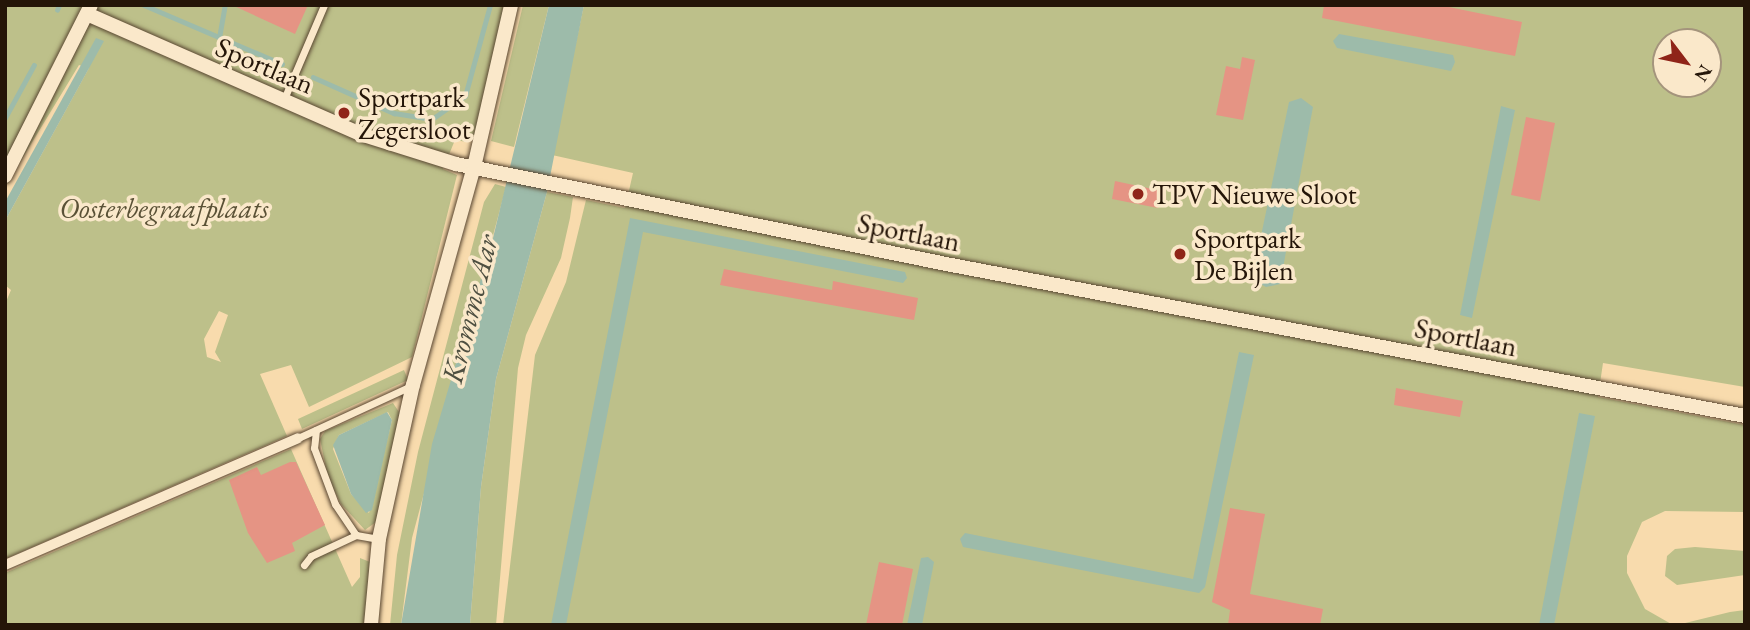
<!DOCTYPE html>
<html>
<head>
<meta charset="utf-8">
<style>
  body { margin:0 }
  #map { position:relative; width:1750px; height:630px; overflow:hidden; background:#f8dbad; font-family:"EB Garamond",serif }
  div>[style] { position:absolute }
  .green>* { inset:0; background:#bdc08a }
  .water>* { inset:0; background:#9dbbaa }
  .stream>* { height:4.5px; margin:-2.25px; padding:0 2.25px; transform-origin:2.25px; border-radius:2.25px; background:#9dbbaa }
  .building>* { inset:0; background:#e59484 }
  .roads { filter:drop-shadow(0 0 2px #594631) drop-shadow(0 0 2px #594631) }
  .service>* { height:7px; margin:-3.5px; padding:0 3.5px; transform-origin:3.5px; border-radius:3.5px; background:#fae8ca }
  .pedestrian>* { height:10px; margin:-5px; padding:0 5px; transform-origin:5px; border-radius:5px; background:#fae8ca }
  .minor>* { height:14px; margin:-7px; padding:0 7px; transform-origin:7px; border-radius:7px; background:#fae8ca }
  .dots>* { width:19px; height:19px; translate:-50% -50%; box-sizing:border-box; border:4px solid #fae8ca; border-radius:50% }
  span { translate:-50% -50%; white-space:nowrap; text-align:center; line-height:1.15; -webkit-text-stroke:7px #fae8ca; paint-order:stroke }
  .street-label { font-size:28px; color:#241508 }
  .poi-label { font-size:28px; color:#241508 }
  .left { translate:0 -50%; text-align:left }
  .park-label { font-size:28px; color:#5a5136; font-style:italic }
  .water-label { font-size:30px; color:#4e4f41; font-style:italic }
  .frame { position:absolute; inset:0; border:7px solid #241508; pointer-events:none }
  .north { position:absolute; left:1652px; top:28px; width:70px; height:70px; box-sizing:border-box; background:#fae8ca; border:2px solid #a4947c; border-radius:50%; rotate:122deg; font-size:19px; font-weight:700; line-height:28px; text-align:center; color:#241508 }
  .north::after { content:''; display:block; margin:auto; width:24px; height:32px; background:#8f2418; clip-path:polygon(50% 0,100% 100%,50% 72%,0 100%) }
</style>
</head>
<body>
<div id="map">
  <div class="green">
    <i style="clip-path:polygon(evenodd,5px 5px,513px 5px,476px 133px,467px 142px,455px 140px,443px 169px,457px 175px,412px 357px,309px 407px,291px 365px,260px 374px,287px 436px,5px 559px,5px 304px,11px 290px,5px 285px,5px 221px,89px 68px,79px 65px,5px 187px,5px 5px,219px 311px,228px 315px,215px 352px,221px 362px,207px 357px,204px 339px,219px 311px)"></i>
    <i style="clip-path:polygon(523px 5px,549px 5px,514px 147px,491px 141px)"></i>
    <i style="clip-path:polygon(evenodd,584px 5px,1745px 5px,1745px 387px,1603px 363px,1598px 397px,1745px 425px,1745px 512px,1665px 511px,1642px 522px,1627px 556px,1627px 573px,1645px 609px,1673px 625px,503px 625px,535px 355px,566px 282px,586px 200px,625px 208px,633px 173px,552px 155px,584px 5px,1666px 42px,1708px 42px,1708px 84px,1666px 84px,1666px 42px)"></i>
    <i style="clip-path:polygon(495px 184px,506px 187px,412px 538px,401px 625px,390px 625px,397px 555px,418px 452px,484px 202px)"></i>
    <i style="clip-path:polygon(547px 192px,573px 197px,570px 218px,561px 258px,526px 335px,518px 368px,496px 625px,470px 625px,481px 487px,496px 379px)"></i>
    <i style="clip-path:polygon(404px 370px,408px 380px,302px 429px,298px 419px)"></i>
    <i style="clip-path:polygon(evenodd,393px 403px,401px 415px,376px 522px,365px 530px,341px 504px,328px 478px,320px 439px,325px 431px,393px 403px,388px 412px,392px 420px,369px 513px,351px 494px,333px 449px,339px 435px,388px 412px)"></i>
    <i style="clip-path:polygon(291px 449px,352px 587px,360px 577px,360px 558px,370px 562px,364px 625px,5px 625px,5px 573px)"></i>
    <i style="clip-path:polygon(1695px 547px,1745px 551px,1745px 575px,1677px 585px,1665px 576px,1667px 556px,1675px 549px)"></i>
    <i style="clip-path:polygon(1745px 610px,1745px 625px,1677px 625px,1730px 612px)"></i>
  </div>
  <div class="water">
    <i style="clip-path:polygon(549px 5px,584px 5px,547px 192px,496px 379px,481px 487px,470px 625px,401px 625px,432px 444px,493px 238px)"></i>
    <i style="clip-path:polygon(1339px 34px,1453px 55px,1455px 62px,1451px 71px,1337px 48px,1333px 41px)"></i>
    <i style="clip-path:polygon(96px 38px,104px 41px,5px 221px,5px 202px)"></i>
    <i style="clip-path:polygon(1301px 98px,1313px 107px,1280px 284px,1266px 287px,1252px 279px,1289px 102px)"></i>
    <i style="clip-path:polygon(1501px 106px,1515px 110px,1472px 318px,1460px 315px)"></i>
    <i style="clip-path:polygon(630px 218px,905px 272px,907px 278px,903px 283px,643px 232px,566px 625px,551px 625px)"></i>
    <i style="clip-path:polygon(1239px 352px,1254px 355px,1205px 587px,1199px 593px,963px 547px,960px 539px,965px 533px,1193px 579px)"></i>
    <i style="clip-path:polygon(387px 412px,392px 420px,372px 510px,366px 513px,351px 494px,333px 445px,339px 435px)"></i>
    <i style="clip-path:polygon(1579px 413px,1595px 416px,1554px 625px,1539px 625px)"></i>
    <i style="clip-path:polygon(928px 557px,934px 562px,922px 625px,907px 625px,921px 558px)"></i>
  </div>
  <div class="stream">
    <i style="left:144px;top:5px;width:150px;rotate:23.1deg"></i>
    <i style="left:57px;top:10px;width:5px;rotate:-68deg"></i>
    <i style="left:219px;top:38px;width:34px;rotate:-80deg"></i>
    <i style="left:313px;top:77px;width:89px;rotate:24deg"></i>
    <i style="left:394px;top:113px;width:38px;rotate:9deg"></i>
    <i style="left:432px;top:119px;width:40px;rotate:-34.9deg"></i>
    <i style="left:465px;top:96px;width:94px;rotate:-74.6deg"></i>
    <i style="left:5px;top:118px;width:60px;rotate:-61.3deg"></i>
  </div>
  <div class="building">
    <i style="clip-path:polygon(232px 5px,308px 5px,295px 34px)"></i>
    <i style="clip-path:polygon(1324px 5px,1439px 5px,1522px 22px,1515px 56px,1322px 18px)"></i>
    <i style="clip-path:polygon(1242px 57px,1255px 60px,1243px 120px,1216px 115px,1226px 66px,1240px 69px)"></i>
    <i style="clip-path:polygon(1526px 117px,1555px 123px,1540px 201px,1511px 195px)"></i>
    <i style="clip-path:polygon(1115px 181px,1162px 191px,1158px 208px,1112px 199px)"></i>
    <i style="clip-path:polygon(724px 269px,832px 290px,833px 281px,918px 298px,914px 320px,720px 285px)"></i>
    <i style="clip-path:polygon(1396px 388px,1463px 401px,1460px 417px,1394px 405px)"></i>
    <i style="clip-path:polygon(290px 462px,296px 462px,325px 525px,292px 543px,295px 551px,267px 563px,248px 533px,229px 480px,257px 467px,261px 475px)"></i>
    <i style="clip-path:polygon(1230px 508px,1265px 514px,1250px 594px,1323px 609px,1320px 625px,1228px 625px,1230px 610px,1212px 602px)"></i>
    <i style="clip-path:polygon(879px 562px,913px 569px,902px 625px,866px 625px)"></i>
  </div>
  <div class="roads">
    <div class="service">
      <i style="left:284px;top:99px;width:102px;rotate:-66.9deg"></i>
      <i style="left:316px;top:430px;width:18px;rotate:96deg"></i>
      <i style="left:314px;top:448px;width:60px;rotate:69.4deg"></i>
      <i style="left:335px;top:504px;width:37px;rotate:56deg"></i>
      <i style="left:356px;top:535px;width:23px;rotate:10deg"></i>
      <i style="left:298px;top:438px;width:127px;rotate:-24.7deg"></i>
      <i style="left:304px;top:565px;width:11px;rotate:-52deg"></i>
      <i style="left:311px;top:556px;width:50px;rotate:-25deg"></i>
    </div>
    <div class="pedestrian">
      <i style="left:5px;top:565px;width:319px;rotate:-23.4deg"></i>
    </div>
    <div class="minor">
      <i style="left:87px;top:14px;width:298px;rotate:23.7deg"></i>
      <i style="left:360px;top:134px;width:101px;rotate:17.4deg"></i>
      <i style="left:456px;top:164px;width:500px;rotate:11.53deg"></i>
      <i style="left:946px;top:264px;width:813px;rotate:10.77deg"></i>
      <i style="left:5px;top:176px;width:191px;rotate:-63.3deg"></i>
      <i style="left:371px;top:625px;width:86px;rotate:-84.7deg"></i>
      <i style="left:379px;top:539px;width:158px;rotate:-77.6deg"></i>
      <i style="left:413px;top:385px;width:226px;rotate:-74.4deg"></i>
      <i style="left:474px;top:167px;width:166px;rotate:-77.1deg"></i>
    </div>
  </div>
  <div class="dots">
    <i style="left:344px;top:113px;background:#8f2418"></i>
    <i style="left:1138px;top:194px;background:#8f2418"></i>
    <i style="left:1180px;top:254px;background:#8f2418"></i>
  </div>
  <div class="street-label">
    <span style="left:265px;top:65px;rotate:23deg">Sportlaan</span>
    <span style="left:909px;top:232px;rotate:11deg">Sportlaan</span>
    <span style="left:1466px;top:337px;rotate:11deg">Sportlaan</span>
  </div>
  <div class="poi-label">
    <span class="left" style="left:358px;top:113px">Sportpark<br>Zegersloot</span>
    <span class="left" style="left:1152px;top:194px">TPV Nieuwe Sloot</span>
    <span class="left" style="left:1194px;top:254px">Sportpark<br>De Bijlen</span>
  </div>
  <div class="park-label">
    <span style="left:164px;top:208px">Oosterbegraafplaats</span>
  </div>
  <div class="water-label">
    <span style="left:470px;top:309px;rotate:-76deg">Kromme Aar</span>
  </div>
  <div class="frame"></div>
  <div class="north">N</div>
</div>
</body>
</html>
